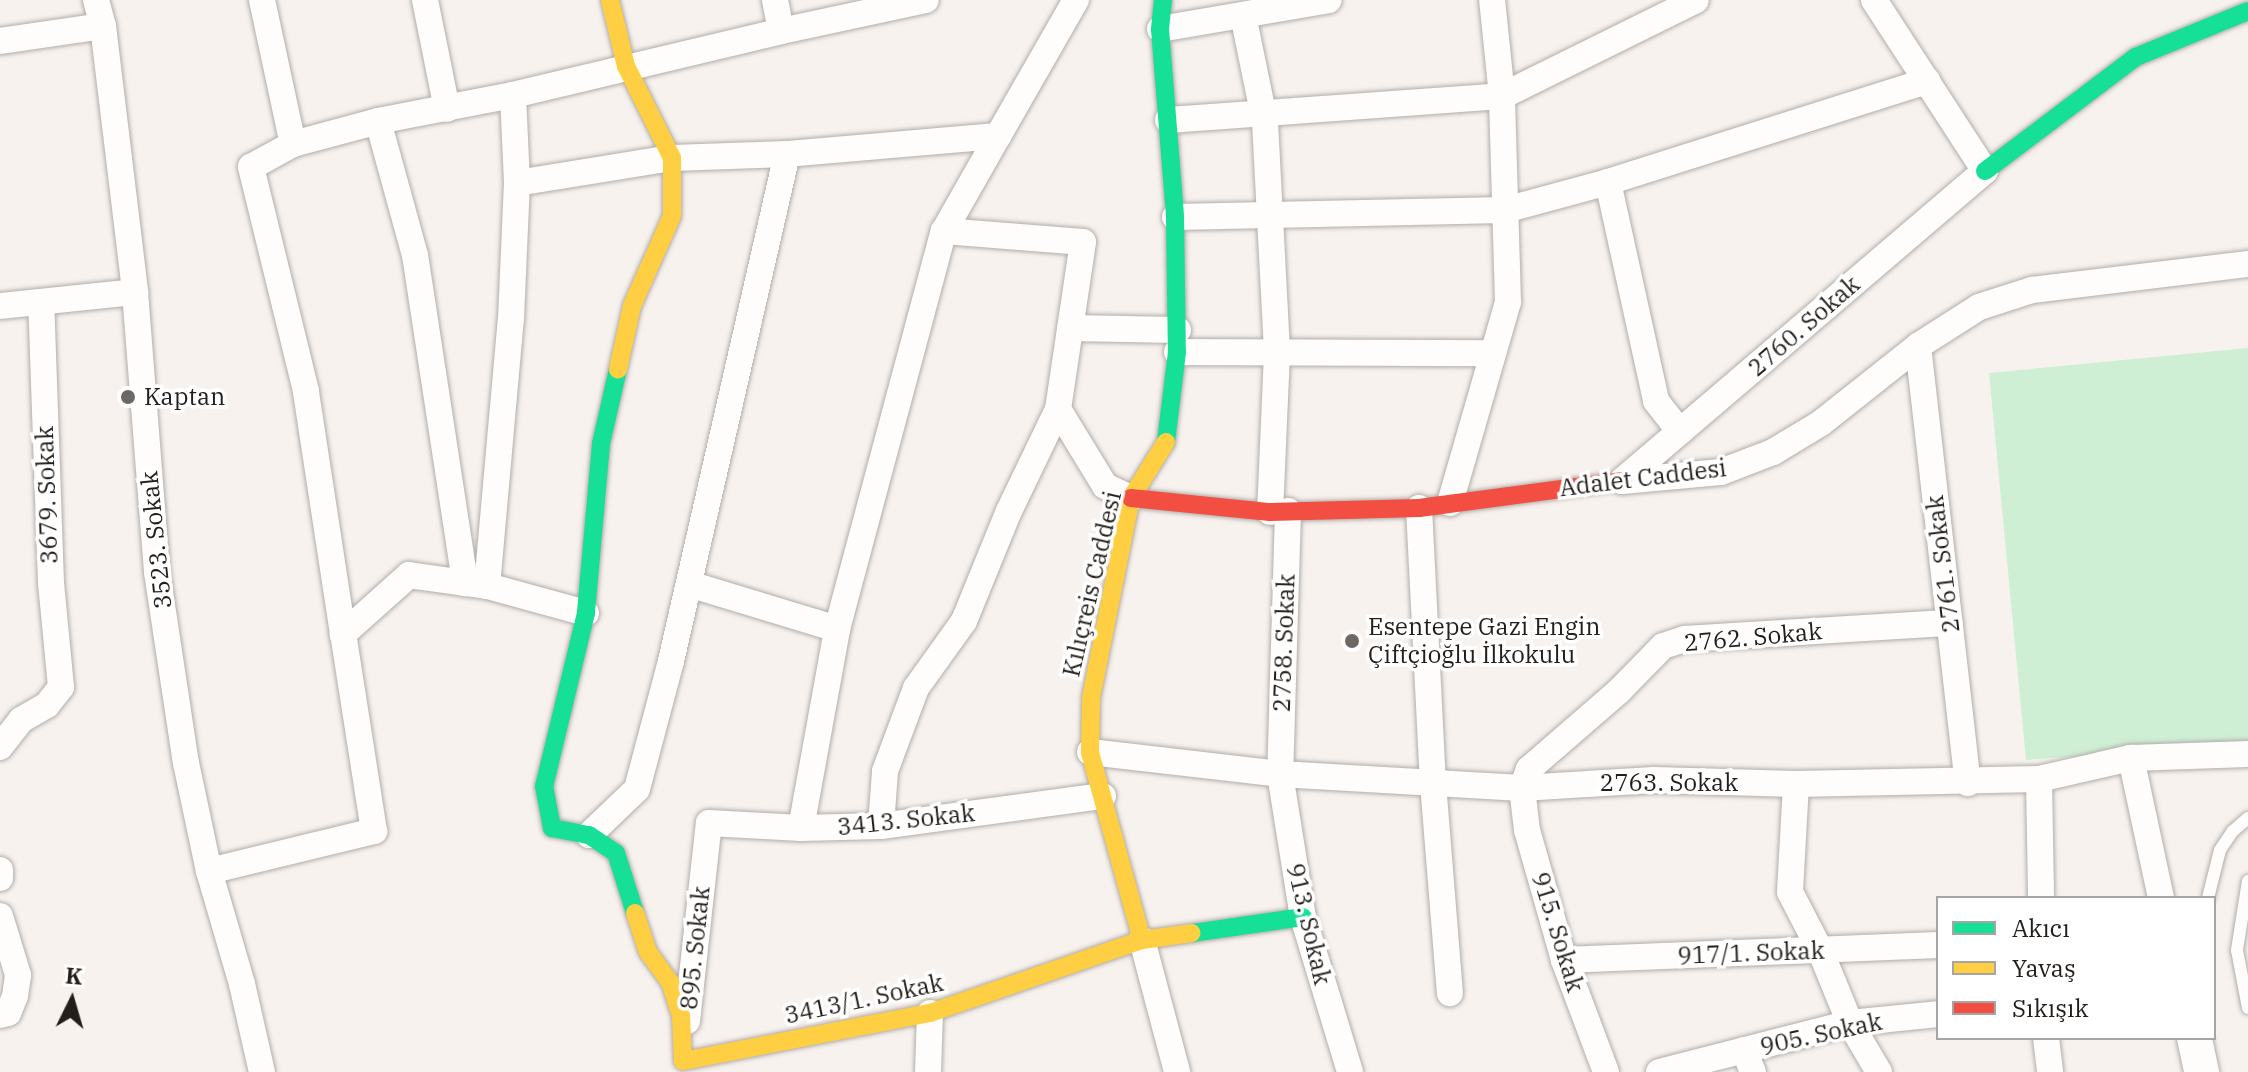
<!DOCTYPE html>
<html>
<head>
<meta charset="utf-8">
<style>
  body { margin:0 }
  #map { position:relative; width:2248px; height:1072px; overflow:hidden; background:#f8f2ee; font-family:"IBM Plex Serif",serif }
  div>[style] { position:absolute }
  .green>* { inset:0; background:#cfefd5 }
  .roads { filter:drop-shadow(0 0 2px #b2ada9) drop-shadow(0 0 2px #b2ada9) }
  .lane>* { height:12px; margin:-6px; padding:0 6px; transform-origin:6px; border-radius:6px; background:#fefdfc }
  .street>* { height:26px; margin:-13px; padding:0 13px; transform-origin:13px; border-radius:13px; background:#fefdfc }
  .fast>* { height:18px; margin:-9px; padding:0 9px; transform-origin:9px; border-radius:9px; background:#16e098 }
  .slow>* { height:18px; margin:-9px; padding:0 9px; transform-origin:9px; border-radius:9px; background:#ffcf43 }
  .jam>* { height:18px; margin:-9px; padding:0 9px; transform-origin:9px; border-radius:9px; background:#f24e42 }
  .dots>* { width:22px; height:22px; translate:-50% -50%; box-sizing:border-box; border:4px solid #fff; border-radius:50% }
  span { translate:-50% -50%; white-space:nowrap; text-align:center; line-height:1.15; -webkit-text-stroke:7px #fff; paint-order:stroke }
  .street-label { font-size:24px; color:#231e1a }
  .poi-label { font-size:24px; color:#231e1a }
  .left { translate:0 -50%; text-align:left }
  .legend { position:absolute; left:1936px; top:896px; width:280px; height:144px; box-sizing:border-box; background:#fff; border:2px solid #a7a5a3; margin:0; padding:10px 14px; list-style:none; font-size:24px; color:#231e1a }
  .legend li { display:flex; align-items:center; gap:16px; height:40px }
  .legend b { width:40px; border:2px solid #a7a5a3 }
  .north { position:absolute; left:32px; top:960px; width:80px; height:80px; -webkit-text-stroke:6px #fff; paint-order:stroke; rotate:5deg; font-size:22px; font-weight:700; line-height:32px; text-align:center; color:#231e1a }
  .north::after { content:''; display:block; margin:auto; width:28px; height:36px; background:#231e1a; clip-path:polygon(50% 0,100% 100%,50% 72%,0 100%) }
</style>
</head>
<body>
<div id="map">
  <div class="green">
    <i style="clip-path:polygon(2248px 348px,2248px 745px,2026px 760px,1989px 373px)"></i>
  </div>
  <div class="roads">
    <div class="lane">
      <i style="left:2248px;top:881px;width:70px;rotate:99.1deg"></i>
      <i style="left:2237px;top:950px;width:59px;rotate:79.3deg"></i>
      <i style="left:2208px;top:898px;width:49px;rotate:-76deg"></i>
      <i style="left:2220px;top:850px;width:23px;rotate:-56deg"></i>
      <i style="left:2233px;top:831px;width:20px;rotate:-41deg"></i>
      <i style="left:2206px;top:1038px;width:35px;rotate:78deg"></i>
    </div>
    <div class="street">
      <i style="left:96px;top:0;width:27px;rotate:75deg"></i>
      <i style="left:103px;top:26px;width:268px;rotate:83.1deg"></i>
      <i style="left:135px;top:292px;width:281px;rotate:85.5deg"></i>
      <i style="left:157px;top:572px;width:193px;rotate:81.4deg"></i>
      <i style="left:186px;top:763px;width:110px;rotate:78deg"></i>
      <i style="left:209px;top:871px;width:118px;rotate:73.7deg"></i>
      <i style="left:242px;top:984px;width:90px;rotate:77.2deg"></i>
      <i style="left:262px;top:0;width:147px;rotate:77.9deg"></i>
      <i style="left:425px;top:0;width:111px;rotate:78.6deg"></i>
      <i style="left:1243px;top:15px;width:109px;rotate:78.4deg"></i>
      <i style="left:1265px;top:122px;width:231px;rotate:87deg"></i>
      <i style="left:1277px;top:353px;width:159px;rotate:92.5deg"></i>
      <i style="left:1160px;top:29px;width:171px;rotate:-9.7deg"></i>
      <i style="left:781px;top:31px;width:148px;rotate:-12.1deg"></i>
      <i style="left:0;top:41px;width:104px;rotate:-8.3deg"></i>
      <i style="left:513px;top:95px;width:88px;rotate:87.4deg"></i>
      <i style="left:1168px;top:120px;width:335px;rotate:-4.1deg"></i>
      <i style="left:1502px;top:96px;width:216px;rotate:-26.3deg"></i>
      <i style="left:378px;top:121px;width:139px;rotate:74.6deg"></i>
      <i style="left:415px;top:255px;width:332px;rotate:81.3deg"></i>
      <i style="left:1608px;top:182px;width:224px;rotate:77.6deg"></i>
      <i style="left:1656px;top:401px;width:39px;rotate:52deg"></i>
      <i style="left:1175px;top:217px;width:330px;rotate:-1.2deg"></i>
      <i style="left:1505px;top:210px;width:107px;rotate:-15.2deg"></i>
      <i style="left:1608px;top:182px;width:335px;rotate:-17.6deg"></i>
      <i style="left:944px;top:231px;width:139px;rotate:4.5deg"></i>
      <i style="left:1083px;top:242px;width:169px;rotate:98.5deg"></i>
      <i style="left:1058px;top:409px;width:90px;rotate:58.6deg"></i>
      <i style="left:1105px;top:486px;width:29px;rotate:25deg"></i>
      <i style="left:0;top:306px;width:136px;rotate:-5.9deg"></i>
      <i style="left:1070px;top:328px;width:108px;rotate:1.1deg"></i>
      <i style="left:1918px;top:346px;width:440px;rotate:83.5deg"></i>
      <i style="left:1177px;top:352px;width:314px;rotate:0.2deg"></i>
      <i style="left:1622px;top:481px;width:477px;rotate:-40.5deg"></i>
      <i style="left:1985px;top:171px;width:204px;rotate:-123deg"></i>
      <i style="left:1622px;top:481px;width:99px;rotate:-5.2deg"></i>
      <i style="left:1721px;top:472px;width:56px;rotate:-21deg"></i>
      <i style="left:1773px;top:452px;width:56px;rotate:-31.1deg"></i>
      <i style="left:1821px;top:423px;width:124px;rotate:-38.4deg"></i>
      <i style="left:1918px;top:346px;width:72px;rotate:-32.6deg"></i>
      <i style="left:1979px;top:307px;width:56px;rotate:-17.8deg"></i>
      <i style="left:2032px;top:290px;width:218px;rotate:-6.9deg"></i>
      <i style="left:1450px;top:503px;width:209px;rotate:-73.9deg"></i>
      <i style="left:1508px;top:302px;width:206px;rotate:-91.7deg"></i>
      <i style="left:1502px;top:96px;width:97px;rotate:-95.9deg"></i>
      <i style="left:1419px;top:508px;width:275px;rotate:87.1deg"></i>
      <i style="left:1433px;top:783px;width:211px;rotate:85.4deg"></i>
      <i style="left:1288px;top:511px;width:263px;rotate:91.7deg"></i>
      <i style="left:1280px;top:774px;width:145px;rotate:80.9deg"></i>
      <i style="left:1303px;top:917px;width:162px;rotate:73.1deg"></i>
      <i style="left:689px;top:584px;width:155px;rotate:16.9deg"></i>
      <i style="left:487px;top:586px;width:268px;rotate:-84.9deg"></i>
      <i style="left:511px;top:319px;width:136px;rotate:-87.5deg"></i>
      <i style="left:517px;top:183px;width:157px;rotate:-9.2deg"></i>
      <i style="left:672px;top:158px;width:115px;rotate:-2deg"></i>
      <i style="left:787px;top:154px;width:212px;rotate:-4.9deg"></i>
      <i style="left:998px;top:136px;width:157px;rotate:-60.2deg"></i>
      <i style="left:586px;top:613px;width:103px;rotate:-164.7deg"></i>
      <i style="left:487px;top:586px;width:79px;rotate:-172deg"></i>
      <i style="left:409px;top:575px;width:89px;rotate:138.2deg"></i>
      <i style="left:343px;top:634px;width:246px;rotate:-98.7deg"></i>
      <i style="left:306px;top:391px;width:231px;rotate:-103.8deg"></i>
      <i style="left:251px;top:167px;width:48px;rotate:-28.7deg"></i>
      <i style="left:293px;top:144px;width:88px;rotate:-15.1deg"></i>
      <i style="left:378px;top:121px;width:137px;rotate:-10.9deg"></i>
      <i style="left:513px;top:95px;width:276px;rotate:-13.4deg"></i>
      <i style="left:781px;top:31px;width:32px;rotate:-101deg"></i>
      <i style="left:0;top:747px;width:34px;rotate:-52deg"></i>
      <i style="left:21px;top:720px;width:30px;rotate:-30deg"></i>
      <i style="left:47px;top:705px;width:23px;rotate:-52deg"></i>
      <i style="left:61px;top:687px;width:104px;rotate:-95.5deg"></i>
      <i style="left:51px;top:583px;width:280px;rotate:-92deg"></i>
      <i style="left:1090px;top:752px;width:191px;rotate:6.6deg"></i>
      <i style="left:1280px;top:774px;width:242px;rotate:3.3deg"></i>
      <i style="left:1522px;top:788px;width:132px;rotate:-3.5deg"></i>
      <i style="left:1654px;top:780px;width:142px;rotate:1.6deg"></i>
      <i style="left:1796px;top:784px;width:243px;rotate:-1.2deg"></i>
      <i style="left:2039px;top:779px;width:94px;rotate:-12.9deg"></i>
      <i style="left:2131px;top:758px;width:117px;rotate:-2deg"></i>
      <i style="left:2131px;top:758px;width:143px;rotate:77.9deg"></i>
      <i style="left:2039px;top:779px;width:119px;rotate:89deg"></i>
      <i style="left:1796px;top:784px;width:108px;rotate:93.2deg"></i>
      <i style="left:1790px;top:892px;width:65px;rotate:62.7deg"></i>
      <i style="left:1820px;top:950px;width:79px;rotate:67.7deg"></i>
      <i style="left:1850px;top:1023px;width:57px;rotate:59.4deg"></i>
      <i style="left:881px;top:826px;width:55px;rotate:-85.8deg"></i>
      <i style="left:885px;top:771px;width:89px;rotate:-69.5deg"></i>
      <i style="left:916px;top:688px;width:82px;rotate:-54.4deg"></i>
      <i style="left:964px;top:621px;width:119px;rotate:-67.8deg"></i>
      <i style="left:1009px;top:511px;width:113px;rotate:-64.3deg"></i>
      <i style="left:801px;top:828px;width:202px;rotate:-79.7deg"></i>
      <i style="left:837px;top:629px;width:412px;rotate:-75deg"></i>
      <i style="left:944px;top:231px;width:109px;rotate:-60.4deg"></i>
      <i style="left:589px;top:835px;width:66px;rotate:-43.8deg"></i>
      <i style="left:637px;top:789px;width:132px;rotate:-75.1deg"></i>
      <i style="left:671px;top:661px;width:520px;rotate:-77.11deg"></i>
      <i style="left:0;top:870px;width:8px;rotate:90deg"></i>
      <i style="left:209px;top:871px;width:170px;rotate:-13.6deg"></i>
      <i style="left:374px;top:831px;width:199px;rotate:-98.9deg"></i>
      <i style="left:0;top:916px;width:62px;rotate:73deg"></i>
      <i style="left:18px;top:975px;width:21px;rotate:98deg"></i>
      <i style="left:15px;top:996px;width:18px;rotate:112deg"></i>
      <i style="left:8px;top:1013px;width:8px;rotate:166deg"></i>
      <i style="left:1142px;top:940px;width:137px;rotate:75.1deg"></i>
      <i style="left:1564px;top:960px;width:374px;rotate:-2.3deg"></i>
      <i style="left:687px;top:1021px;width:199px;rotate:-83.7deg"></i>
      <i style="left:709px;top:823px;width:92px;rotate:3.1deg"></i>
      <i style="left:801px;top:828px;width:80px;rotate:-1.4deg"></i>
      <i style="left:881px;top:826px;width:224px;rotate:-7.7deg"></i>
      <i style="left:2046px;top:1038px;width:34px;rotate:83deg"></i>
      <i style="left:2190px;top:1038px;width:35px;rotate:78deg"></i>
      <i style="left:1744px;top:1050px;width:24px;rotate:68deg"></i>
      <i style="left:928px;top:1072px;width:59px;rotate:-88.1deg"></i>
      <i style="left:1606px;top:1072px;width:120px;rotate:-110.6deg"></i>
      <i style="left:1564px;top:960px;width:135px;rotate:-105.9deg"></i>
      <i style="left:1527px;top:830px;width:42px;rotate:-96.8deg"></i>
      <i style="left:1522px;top:788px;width:20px;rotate:-70deg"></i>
      <i style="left:1529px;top:769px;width:118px;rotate:-40.9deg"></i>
      <i style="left:1618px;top:692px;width:64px;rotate:-45.6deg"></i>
      <i style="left:1663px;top:646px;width:23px;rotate:-18deg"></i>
      <i style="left:1685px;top:639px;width:265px;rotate:-3.5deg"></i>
      <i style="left:1659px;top:1072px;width:197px;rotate:-14.4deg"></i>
      <i style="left:1850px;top:1023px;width:88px;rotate:-5.8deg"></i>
    </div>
    <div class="fast">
      <i style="left:1163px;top:0;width:29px;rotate:96deg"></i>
      <i style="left:1160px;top:29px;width:189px;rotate:85.4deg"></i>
      <i style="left:1175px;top:217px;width:135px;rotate:89.2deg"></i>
      <i style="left:1177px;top:352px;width:91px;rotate:97deg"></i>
      <i style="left:1985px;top:171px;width:189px;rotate:-37.1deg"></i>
      <i style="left:2136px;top:57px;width:121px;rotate:-22.3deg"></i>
      <i style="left:618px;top:369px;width:77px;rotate:102.8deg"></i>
      <i style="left:601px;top:444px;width:170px;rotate:95.1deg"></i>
      <i style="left:586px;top:613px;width:178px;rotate:103.6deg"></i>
      <i style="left:544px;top:786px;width:43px;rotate:79.2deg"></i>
      <i style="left:552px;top:828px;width:38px;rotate:11deg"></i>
      <i style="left:589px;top:835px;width:32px;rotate:34deg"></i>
      <i style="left:616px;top:853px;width:63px;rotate:72.4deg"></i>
      <i style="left:1192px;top:933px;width:112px;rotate:-8.2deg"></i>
    </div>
    <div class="slow">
      <i style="left:610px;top:0;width:68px;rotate:76.4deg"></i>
      <i style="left:626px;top:66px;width:103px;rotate:63.4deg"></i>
      <i style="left:672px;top:158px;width:58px;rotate:90deg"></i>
      <i style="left:672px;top:216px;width:98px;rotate:114deg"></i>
      <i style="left:632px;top:306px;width:65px;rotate:102.5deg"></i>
      <i style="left:635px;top:913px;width:41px;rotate:71.6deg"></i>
      <i style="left:648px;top:952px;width:37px;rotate:54deg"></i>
      <i style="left:670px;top:982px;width:36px;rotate:72deg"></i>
      <i style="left:681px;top:1016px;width:45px;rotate:87.5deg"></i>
      <i style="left:683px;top:1061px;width:252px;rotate:-11deg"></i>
      <i style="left:930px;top:1013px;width:224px;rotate:-19deg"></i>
      <i style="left:1142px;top:940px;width:50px;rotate:-8deg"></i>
      <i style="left:1142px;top:940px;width:195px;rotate:-105.5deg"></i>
      <i style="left:1090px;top:752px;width:54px;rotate:-88.9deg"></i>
      <i style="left:1091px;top:698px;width:204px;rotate:-78.7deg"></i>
      <i style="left:1131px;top:498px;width:66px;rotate:-58deg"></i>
    </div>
    <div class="jam">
      <i style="left:1131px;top:498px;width:140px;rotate:5.8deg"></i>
      <i style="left:1270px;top:512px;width:149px;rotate:-1.5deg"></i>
      <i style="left:1419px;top:508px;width:205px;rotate:-7.6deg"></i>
    </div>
  </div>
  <div class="dots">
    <i style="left:128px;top:397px;background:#6e6864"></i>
    <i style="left:1352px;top:641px;background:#6e6864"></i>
  </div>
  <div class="street-label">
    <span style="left:1804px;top:326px;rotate:-41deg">2760. Sokak</span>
    <span style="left:1643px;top:478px;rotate:-7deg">Adalet Caddesi</span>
    <span style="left:47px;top:495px;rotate:-92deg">3679. Sokak</span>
    <span style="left:156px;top:540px;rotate:-96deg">3523. Sokak</span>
    <span style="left:1943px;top:564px;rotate:-97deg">2761. Sokak</span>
    <span style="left:1092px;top:584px;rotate:-77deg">Kılıçreis Caddesi</span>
    <span style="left:1753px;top:637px;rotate:-5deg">2762. Sokak</span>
    <span style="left:1284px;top:643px;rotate:-88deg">2758. Sokak</span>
    <span style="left:1669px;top:783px">2763. Sokak</span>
    <span style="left:906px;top:820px;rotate:-6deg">3413. Sokak</span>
    <span style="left:1309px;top:924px;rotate:77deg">913. Sokak</span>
    <span style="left:1558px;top:932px;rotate:73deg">915. Sokak</span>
    <span style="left:695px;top:948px;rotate:-84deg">895. Sokak</span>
    <span style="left:1751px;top:953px;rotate:-2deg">917/1. Sokak</span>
    <span style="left:864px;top:999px;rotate:-12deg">3413/1. Sokak</span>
    <span style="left:1821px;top:1034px;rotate:-12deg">905. Sokak</span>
  </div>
  <div class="poi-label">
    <span class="left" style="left:144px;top:397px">Kaptan</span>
    <span class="left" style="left:1368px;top:641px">Esentepe Gazi Engin<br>Çiftçioğlu İlkokulu</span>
  </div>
  <ul class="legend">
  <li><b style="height:10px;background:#16e098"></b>Akıcı</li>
  <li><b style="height:10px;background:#ffcf43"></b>Yavaş</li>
  <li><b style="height:10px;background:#f24e42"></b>Sıkışık</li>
  </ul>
  <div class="north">K</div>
</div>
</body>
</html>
